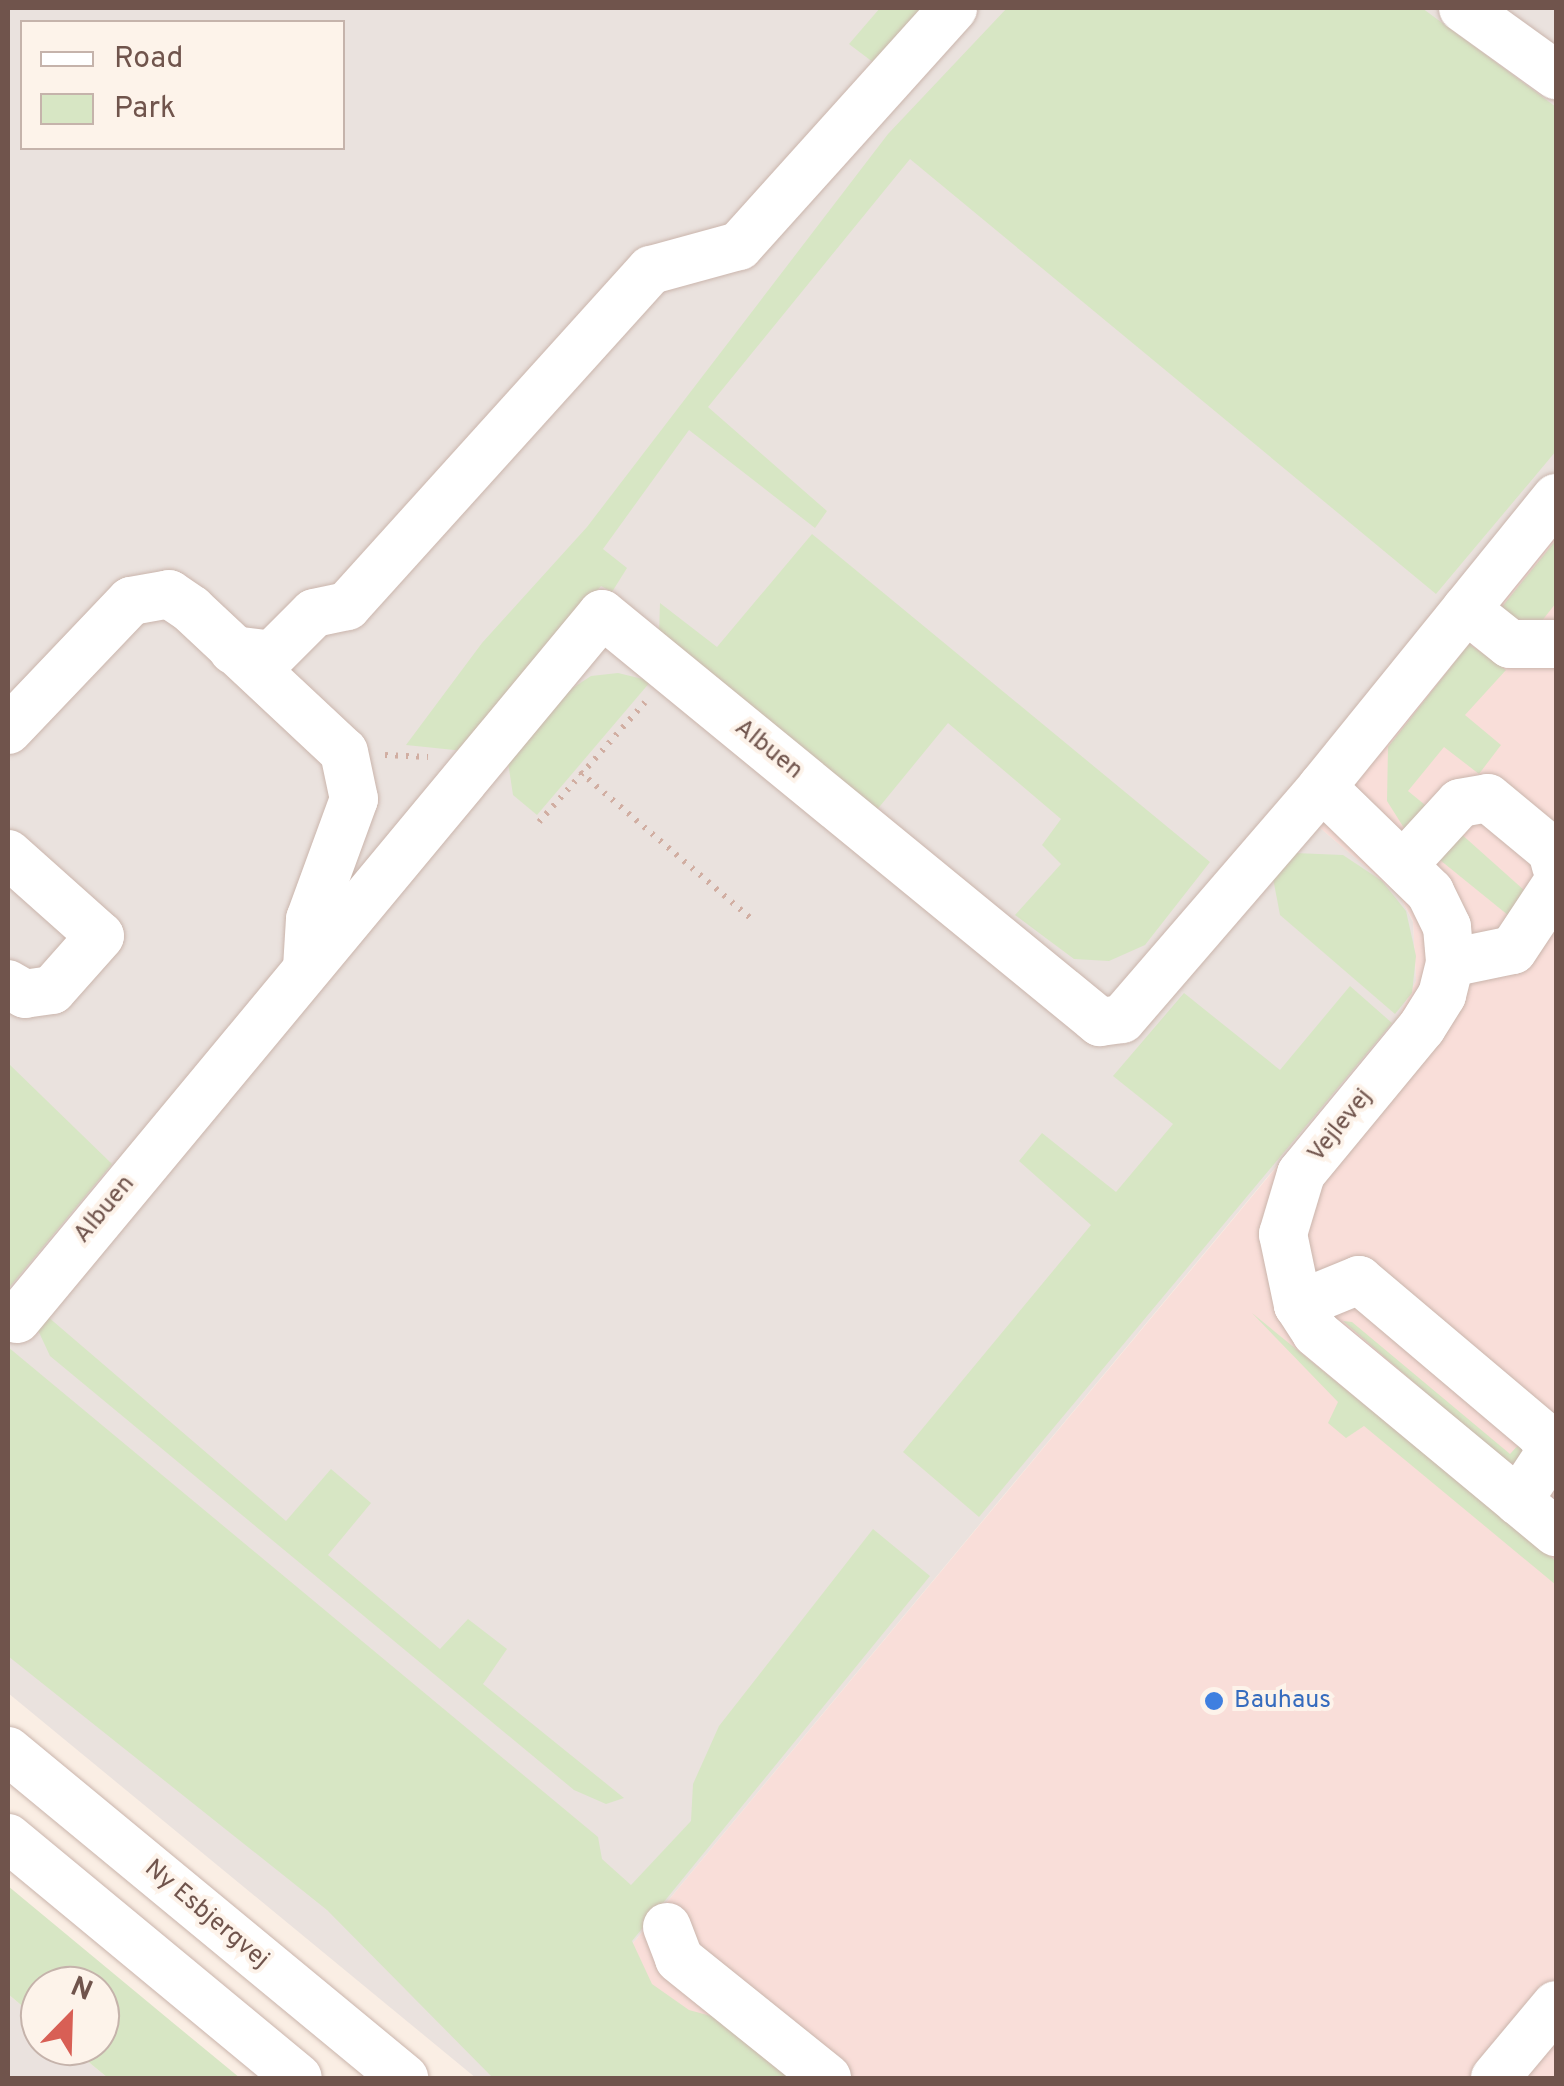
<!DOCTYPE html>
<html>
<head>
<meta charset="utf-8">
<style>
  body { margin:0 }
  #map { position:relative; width:1564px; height:2086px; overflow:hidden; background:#faeee4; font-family:Overpass,sans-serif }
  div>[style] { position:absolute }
  .commercial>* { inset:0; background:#f9ded9 }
  .industrial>* { inset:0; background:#eae2de }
  .green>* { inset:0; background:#d7e6c4 }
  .path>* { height:6px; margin-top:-3px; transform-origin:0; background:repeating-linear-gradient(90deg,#d1aea2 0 2.5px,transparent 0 10.5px) }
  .roads { filter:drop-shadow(0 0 2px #cab5ac) drop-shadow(0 0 2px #cab5ac) }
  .minor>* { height:48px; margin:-24px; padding:0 24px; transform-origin:24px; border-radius:24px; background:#fff }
  .dots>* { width:28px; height:28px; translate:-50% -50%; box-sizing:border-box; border:5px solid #fdf3ea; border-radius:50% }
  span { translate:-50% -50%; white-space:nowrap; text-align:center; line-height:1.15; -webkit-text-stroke:8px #fdf3ea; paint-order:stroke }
  .street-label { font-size:25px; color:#70544c }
  .shop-label { font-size:25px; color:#366cbe }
  .left { translate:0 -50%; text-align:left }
  .frame { position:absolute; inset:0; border:10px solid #70544c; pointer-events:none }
  .legend { position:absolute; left:20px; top:20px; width:325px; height:130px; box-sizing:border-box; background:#fdf3ea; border:2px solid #c5b3ab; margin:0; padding:12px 18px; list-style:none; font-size:30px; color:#70544c }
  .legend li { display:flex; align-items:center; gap:20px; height:50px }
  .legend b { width:50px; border:2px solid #c5b3ab }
  .north { position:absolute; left:20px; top:1966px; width:100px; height:100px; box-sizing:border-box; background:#fdf3ea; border:2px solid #c5b3ab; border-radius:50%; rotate:23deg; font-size:28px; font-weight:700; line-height:40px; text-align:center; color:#70544c }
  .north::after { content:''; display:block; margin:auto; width:35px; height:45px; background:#d85f55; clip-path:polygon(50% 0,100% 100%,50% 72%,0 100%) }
</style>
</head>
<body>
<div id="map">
  <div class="commercial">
    <i style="clip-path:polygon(1556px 499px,1556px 2078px,521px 2078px,1395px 1024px,1416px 981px,1413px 921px,1399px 895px,1301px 812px)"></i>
  </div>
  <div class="industrial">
    <i style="clip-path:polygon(evenodd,8px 8px,1556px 8px,1556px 498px,1301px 812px,1399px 895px,1413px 922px,1416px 981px,1395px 1023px,521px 2078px,476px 2078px,8px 1693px,8px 8px,22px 22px,342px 22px,342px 148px,22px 148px,22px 22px)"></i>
    <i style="clip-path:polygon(8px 1994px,40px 2021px,40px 2046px,69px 2046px,108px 2078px,8px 2078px)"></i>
  </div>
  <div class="green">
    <i style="clip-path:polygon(880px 8px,925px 8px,874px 63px,849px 44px)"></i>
    <i style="clip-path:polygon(1007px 8px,1422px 8px,1556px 107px,1556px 451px,1436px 594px,910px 159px,708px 407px,827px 511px,815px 528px,689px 430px,603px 549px,627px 568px,612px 592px,601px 586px,464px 751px,406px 745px,482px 643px,587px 527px,888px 134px)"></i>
    <i style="clip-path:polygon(812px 534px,1210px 862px,1145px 945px,1109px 961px,1074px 959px,1015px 915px,1061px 864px,1042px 845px,1061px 819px,948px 723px,876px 811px,659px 635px,660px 603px,717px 647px)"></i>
    <i style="clip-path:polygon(1556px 540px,1556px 603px,1541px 622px,1512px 619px,1501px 608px)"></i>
    <i style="clip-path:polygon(1469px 644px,1506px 670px,1465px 715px,1501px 745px,1479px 774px,1444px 747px,1408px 791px,1430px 809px,1419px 825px,1404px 828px,1387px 801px,1388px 747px)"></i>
    <i style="clip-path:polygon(618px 673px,651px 681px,537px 815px,513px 795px,508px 762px,562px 695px,591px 676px)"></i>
    <i style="clip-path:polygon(1459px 832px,1525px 891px,1514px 920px,1440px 860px)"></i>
    <i style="clip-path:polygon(1295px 853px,1343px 855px,1382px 881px,1406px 911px,1416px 956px,1412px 993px,1395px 1014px,1280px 915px,1273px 878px)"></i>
    <i style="clip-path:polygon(1350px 986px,1392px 1023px,979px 1517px,903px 1452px,1091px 1225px,1019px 1161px,1042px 1133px,1116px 1192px,1173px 1124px,1113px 1076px,1184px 993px,1280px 1070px)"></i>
    <i style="clip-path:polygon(8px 1063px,112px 1164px,8px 1289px)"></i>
    <i style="clip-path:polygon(40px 1310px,286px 1521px,331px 1469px,371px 1503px,328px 1555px,440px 1649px,468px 1619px,507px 1649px,483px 1684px,624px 1798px,606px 1804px,574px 1790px,50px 1356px,37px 1328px)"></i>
    <i style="clip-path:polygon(1252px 1313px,1556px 1561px,1556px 1585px,1364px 1426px,1346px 1438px,1328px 1423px,1338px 1402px)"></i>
    <i style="clip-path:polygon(1343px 1321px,1352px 1322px,1510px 1454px,1523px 1440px,1526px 1447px,1517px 1463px,1507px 1463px)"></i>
    <i style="clip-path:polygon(8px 1347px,598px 1837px,602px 1859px,631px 1885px,691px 1821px,693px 1784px,719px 1726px,873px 1529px,930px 1576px,632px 1941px,652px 1984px,689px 2010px,722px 2019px,807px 2078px,493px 2078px,327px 1910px,8px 1656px)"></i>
    <i style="clip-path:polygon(8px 1886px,172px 2022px,240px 2078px,108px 2078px,69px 2046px,100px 2046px,100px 1986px,40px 1986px,40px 2021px,8px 1994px)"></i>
  </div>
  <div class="path">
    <i style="left:385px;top:755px;width:43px;rotate:2.7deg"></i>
    <i style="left:580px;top:772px;width:229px;rotate:40.6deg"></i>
    <i style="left:539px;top:822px;width:160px;rotate:-48.5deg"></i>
  </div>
  <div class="roads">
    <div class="minor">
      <i style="left:1463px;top:8px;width:115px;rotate:35.8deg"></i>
      <i style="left:1466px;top:609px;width:56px;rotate:38.5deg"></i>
      <i style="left:1510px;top:644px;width:46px"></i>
      <i style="left:233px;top:650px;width:39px;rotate:7deg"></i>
      <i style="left:272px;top:655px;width:59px;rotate:-45deg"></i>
      <i style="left:314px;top:613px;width:34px;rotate:-12deg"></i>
      <i style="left:347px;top:606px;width:453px;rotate:-47.9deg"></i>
      <i style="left:651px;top:270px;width:91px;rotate:-15.3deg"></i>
      <i style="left:739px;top:246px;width:320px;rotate:-48deg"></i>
      <i style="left:8px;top:730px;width:178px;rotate:-46.4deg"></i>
      <i style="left:131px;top:601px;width:39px;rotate:-10deg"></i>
      <i style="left:169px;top:594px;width:27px;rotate:34deg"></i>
      <i style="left:191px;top:609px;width:209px;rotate:43.1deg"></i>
      <i style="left:344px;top:752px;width:48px;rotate:78deg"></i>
      <i style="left:354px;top:799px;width:128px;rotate:110.1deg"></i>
      <i style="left:310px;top:919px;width:49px;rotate:93.5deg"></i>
      <i style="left:1322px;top:787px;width:151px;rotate:44.2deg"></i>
      <i style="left:1430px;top:892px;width:39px;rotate:64deg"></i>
      <i style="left:1447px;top:927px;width:36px;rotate:85deg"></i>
      <i style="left:1450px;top:963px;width:33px;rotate:104deg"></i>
      <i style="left:1442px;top:995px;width:38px;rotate:122deg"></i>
      <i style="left:1422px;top:1027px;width:190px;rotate:129.5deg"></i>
      <i style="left:1301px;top:1174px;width:63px;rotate:106.7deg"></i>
      <i style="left:1283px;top:1234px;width:73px;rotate:78.1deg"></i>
      <i style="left:1298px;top:1305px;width:33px;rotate:57deg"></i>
      <i style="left:1316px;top:1333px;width:312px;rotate:39.7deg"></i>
      <i style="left:8px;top:854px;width:123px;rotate:41.7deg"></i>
      <i style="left:100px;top:936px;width:72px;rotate:131.6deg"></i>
      <i style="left:52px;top:990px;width:27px;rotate:172deg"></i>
      <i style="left:25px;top:994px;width:20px;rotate:-150deg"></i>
      <i style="left:1405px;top:863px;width:81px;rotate:-47.5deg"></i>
      <i style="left:1460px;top:803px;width:28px;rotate:-10deg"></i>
      <i style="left:1488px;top:798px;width:83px;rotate:39.6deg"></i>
      <i style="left:1552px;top:851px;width:16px;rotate:75deg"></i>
      <i style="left:1450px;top:963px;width:64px;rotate:-11.7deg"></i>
      <i style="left:1513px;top:950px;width:78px;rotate:-56.5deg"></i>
      <i style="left:1298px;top:1305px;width:66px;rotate:-22.3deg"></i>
      <i style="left:1359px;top:1280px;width:238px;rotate:40.2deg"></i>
      <i style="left:1541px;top:1434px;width:20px;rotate:60deg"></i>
      <i style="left:1551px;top:1451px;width:60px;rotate:123.4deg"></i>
      <i style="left:17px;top:1319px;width:916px;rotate:-50.31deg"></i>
      <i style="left:602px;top:614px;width:644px;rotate:39.33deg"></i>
      <i style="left:1100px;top:1022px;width:22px;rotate:-8deg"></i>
      <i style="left:1122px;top:1019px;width:306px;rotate:-49.2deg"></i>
      <i style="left:1322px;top:787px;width:372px;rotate:-51deg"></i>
      <i style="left:8px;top:1751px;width:514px;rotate:39.55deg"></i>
      <i style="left:8px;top:1838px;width:376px;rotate:39.6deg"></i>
      <i style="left:667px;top:1927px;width:34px;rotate:69deg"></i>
      <i style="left:679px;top:1959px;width:190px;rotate:38.8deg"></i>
      <i style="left:1495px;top:2078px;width:95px;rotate:-50.1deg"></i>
    </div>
  </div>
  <div class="dots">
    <i style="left:1214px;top:1701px;background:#3f7fe0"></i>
  </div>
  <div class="street-label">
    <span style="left:768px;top:750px;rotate:39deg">Albuen</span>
    <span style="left:1341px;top:1126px;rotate:-51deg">Vejlevej</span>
    <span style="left:105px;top:1210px;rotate:-50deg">Albuen</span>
    <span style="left:206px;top:1915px;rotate:40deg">Ny Esbjergvej</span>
  </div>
  <div class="shop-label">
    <span class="left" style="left:1234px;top:1701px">Bauhaus</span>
  </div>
  <div class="frame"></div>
  <ul class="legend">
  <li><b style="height:12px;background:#fff"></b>Road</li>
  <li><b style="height:28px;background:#d7e6c4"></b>Park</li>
  </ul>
  <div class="north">N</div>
</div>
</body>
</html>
